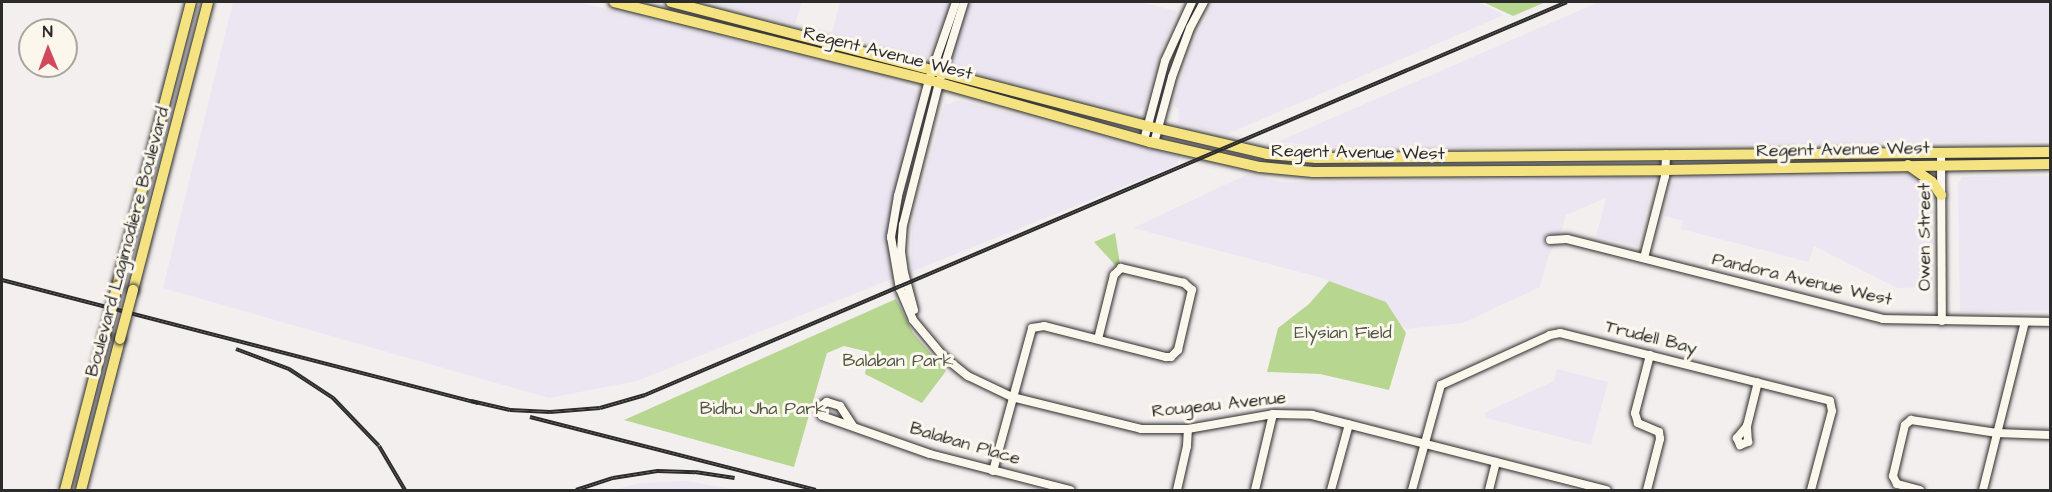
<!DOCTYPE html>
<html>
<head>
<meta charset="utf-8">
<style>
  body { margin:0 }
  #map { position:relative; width:2052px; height:492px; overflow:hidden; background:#f4efef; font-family:"Architects Daughter",sans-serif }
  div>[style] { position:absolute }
  .built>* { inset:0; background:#ebe6f2 }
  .green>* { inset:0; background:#b7d791 }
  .roads { filter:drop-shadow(0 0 2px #2b2b2b) drop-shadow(0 0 2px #2b2b2b) }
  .minor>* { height:8px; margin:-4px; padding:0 4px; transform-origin:4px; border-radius:4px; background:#fbf7ec }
  .major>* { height:10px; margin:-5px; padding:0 5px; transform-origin:5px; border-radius:5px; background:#f5e382 }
  .rail>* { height:4px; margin-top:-2px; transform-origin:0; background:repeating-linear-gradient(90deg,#fbf7ec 0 4.5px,#2b2b2b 0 9px); box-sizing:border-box; border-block:2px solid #2b2b2b }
  .bridges { filter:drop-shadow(0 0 2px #2b2b2b) drop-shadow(0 0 2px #2b2b2b) }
  .major-bridge>* { height:10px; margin:-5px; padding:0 5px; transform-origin:5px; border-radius:5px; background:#f5e382 }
  span { translate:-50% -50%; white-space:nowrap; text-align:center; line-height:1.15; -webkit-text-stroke:6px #fbf7ec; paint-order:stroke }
  .street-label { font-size:18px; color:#2b2b2b }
  .park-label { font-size:18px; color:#4e5644 }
  .frame { position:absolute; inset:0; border:3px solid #2b2b2b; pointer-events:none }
  .north { position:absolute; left:18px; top:18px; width:60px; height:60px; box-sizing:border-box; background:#fbf7ec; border:2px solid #a8a59f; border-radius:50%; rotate:359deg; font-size:16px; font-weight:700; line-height:24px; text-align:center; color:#2b2b2b }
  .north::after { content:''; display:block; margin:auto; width:21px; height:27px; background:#d1495b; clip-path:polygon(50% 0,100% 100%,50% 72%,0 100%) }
</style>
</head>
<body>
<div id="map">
  <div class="built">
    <i style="clip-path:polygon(233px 2px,578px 2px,834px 65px,919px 90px,920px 97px,896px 191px,894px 278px,637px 381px,549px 398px,163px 288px)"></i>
    <i style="clip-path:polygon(708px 2px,802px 2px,795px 24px)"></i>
    <i style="clip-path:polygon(840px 2px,953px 2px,927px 59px,832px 33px)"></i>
    <i style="clip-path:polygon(966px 2px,1139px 2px,1177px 11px,1162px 48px,1145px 106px,1135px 114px,950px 66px)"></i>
    <i style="clip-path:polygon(1214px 2px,1477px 2px,1504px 15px,1227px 134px,1178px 123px,1179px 109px,1173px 105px,1191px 48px)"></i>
    <i style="clip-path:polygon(1599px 2px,2050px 2px,2050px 141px,1416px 148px,1332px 147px,1277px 142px)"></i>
    <i style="clip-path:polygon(957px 100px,1180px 156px,1177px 165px,911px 272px,912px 226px,945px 103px,949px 104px)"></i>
    <i style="clip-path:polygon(1248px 174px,1282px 182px,1356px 182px,1655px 177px,1637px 246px,1596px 236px,1606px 198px,1566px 215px,1562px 230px,1548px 257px,1540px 287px,1463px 323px,1407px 329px,1326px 279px,1133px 228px)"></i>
    <i style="clip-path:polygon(1913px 175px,1924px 181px,1932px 198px,1933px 287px,1897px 288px,1814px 246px,1809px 262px,1681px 229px,1683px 221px,1664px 216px,1674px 177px)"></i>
    <i style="clip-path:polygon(2050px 176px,2050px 310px,1960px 312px,1958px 184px,1962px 177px)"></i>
    <i style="clip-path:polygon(1557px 369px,1608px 382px,1591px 445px,1486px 418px,1484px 413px,1554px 381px)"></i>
    <i style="clip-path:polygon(687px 481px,738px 490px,612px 490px,641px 483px)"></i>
  </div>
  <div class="green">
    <i style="clip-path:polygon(1483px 2px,1546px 2px,1513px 16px)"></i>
    <i style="clip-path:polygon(1115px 233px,1120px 264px,1116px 266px,1094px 242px)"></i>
    <i style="clip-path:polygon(1329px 281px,1386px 302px,1406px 333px,1389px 390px,1320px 374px,1267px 372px,1278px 328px,1309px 304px)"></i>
    <i style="clip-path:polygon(896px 299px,913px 333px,946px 371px,922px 403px,865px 374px,869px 352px,844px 346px,827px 353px,794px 467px,624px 420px)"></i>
  </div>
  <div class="roads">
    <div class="minor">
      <i style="left:956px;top:2px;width:83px;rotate:109.1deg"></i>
      <i style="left:929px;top:80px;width:120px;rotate:105deg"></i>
      <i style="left:898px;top:196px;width:42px;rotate:99.7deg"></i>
      <i style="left:891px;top:237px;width:53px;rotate:80.2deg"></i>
      <i style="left:900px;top:289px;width:34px;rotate:67deg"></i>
      <i style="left:913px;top:320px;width:47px;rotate:50.2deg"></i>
      <i style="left:943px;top:356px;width:32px;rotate:39deg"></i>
      <i style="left:968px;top:376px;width:49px;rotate:25.5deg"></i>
      <i style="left:1012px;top:397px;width:133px;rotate:13.9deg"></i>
      <i style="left:1141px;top:429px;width:47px"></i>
      <i style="left:1188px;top:429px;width:86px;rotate:-10deg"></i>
      <i style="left:1273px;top:414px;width:39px;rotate:1deg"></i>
      <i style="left:1312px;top:415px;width:304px;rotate:14.3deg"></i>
      <i style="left:1144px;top:140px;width:82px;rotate:-75.1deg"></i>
      <i style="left:1165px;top:61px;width:65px;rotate:-65.4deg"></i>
      <i style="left:1154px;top:143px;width:68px;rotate:-74.7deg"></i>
      <i style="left:1172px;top:77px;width:52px;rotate:-69.8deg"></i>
      <i style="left:1190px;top:28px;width:30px;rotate:-62deg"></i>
      <i style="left:1941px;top:153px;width:168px;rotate:89.7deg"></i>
      <i style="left:1550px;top:240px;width:17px;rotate:-3deg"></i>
      <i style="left:1567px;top:239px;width:326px;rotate:14.2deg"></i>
      <i style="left:1883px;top:319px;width:167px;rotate:1deg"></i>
      <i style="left:1644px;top:258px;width:85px;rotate:-75.6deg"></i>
      <i style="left:1665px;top:176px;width:22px;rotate:-87deg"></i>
      <i style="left:914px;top:310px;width:38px;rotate:-105deg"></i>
      <i style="left:904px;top:273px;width:22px;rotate:-98deg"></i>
      <i style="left:901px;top:251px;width:26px;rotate:-86deg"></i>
      <i style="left:903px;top:225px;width:146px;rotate:-75.8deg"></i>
      <i style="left:939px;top:83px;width:85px;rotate:-72.8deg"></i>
      <i style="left:853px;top:426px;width:24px;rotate:-123deg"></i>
      <i style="left:840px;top:406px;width:14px;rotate:-163deg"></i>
      <i style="left:827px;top:402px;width:9px;rotate:148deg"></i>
      <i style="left:819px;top:407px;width:9px;rotate:72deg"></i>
      <i style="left:822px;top:416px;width:114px;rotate:19.4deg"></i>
      <i style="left:930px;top:454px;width:145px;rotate:14.4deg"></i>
      <i style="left:1747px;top:426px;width:16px;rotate:130deg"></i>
      <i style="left:1737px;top:438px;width:8px;rotate:67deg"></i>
      <i style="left:1740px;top:445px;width:9px;rotate:-21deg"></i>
      <i style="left:1748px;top:442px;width:16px;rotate:-94deg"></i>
      <i style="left:1747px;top:426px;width:45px;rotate:-76deg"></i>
      <i style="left:993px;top:471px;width:148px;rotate:-74.7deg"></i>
      <i style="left:1032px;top:328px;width:12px;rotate:-9deg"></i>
      <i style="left:1044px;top:326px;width:126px;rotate:14.3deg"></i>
      <i style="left:1166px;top:357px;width:5px"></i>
      <i style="left:1171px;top:357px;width:10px;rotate:-45deg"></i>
      <i style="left:1178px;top:350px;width:62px;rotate:-76.9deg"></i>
      <i style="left:1192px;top:290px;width:11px;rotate:-139deg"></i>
      <i style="left:1184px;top:283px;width:65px;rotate:-166.6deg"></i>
      <i style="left:1121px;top:268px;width:10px;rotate:135deg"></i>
      <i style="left:1114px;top:275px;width:66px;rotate:104deg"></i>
      <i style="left:1177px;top:490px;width:45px;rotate:-77.2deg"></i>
      <i style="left:1187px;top:446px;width:17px;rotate:-87deg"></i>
      <i style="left:1255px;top:490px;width:78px;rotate:-76.7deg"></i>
      <i style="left:1331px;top:490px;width:68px;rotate:-74.7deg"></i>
      <i style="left:1412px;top:490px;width:109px;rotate:-74.6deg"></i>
      <i style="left:1441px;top:385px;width:120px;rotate:-24.6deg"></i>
      <i style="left:1550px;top:335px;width:10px;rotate:-11deg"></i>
      <i style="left:1560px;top:333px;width:278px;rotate:14.1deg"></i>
      <i style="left:1830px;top:401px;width:10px;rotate:79deg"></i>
      <i style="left:1832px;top:411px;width:82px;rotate:104.9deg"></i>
      <i style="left:1489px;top:490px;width:29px;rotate:-76deg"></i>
      <i style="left:1647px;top:490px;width:53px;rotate:-75.7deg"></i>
      <i style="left:1660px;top:439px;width:7px;rotate:-98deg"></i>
      <i style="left:1659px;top:432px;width:23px;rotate:-157deg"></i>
      <i style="left:1638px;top:423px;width:10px;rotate:-107deg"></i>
      <i style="left:1635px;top:413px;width:60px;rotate:-75.5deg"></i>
      <i style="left:1920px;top:490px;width:24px;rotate:-165deg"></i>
      <i style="left:1897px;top:484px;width:9px;rotate:-117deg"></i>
      <i style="left:1893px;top:476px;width:52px;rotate:-76.8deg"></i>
      <i style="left:1905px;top:425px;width:8px;rotate:-40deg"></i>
      <i style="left:1911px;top:420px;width:87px;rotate:8.6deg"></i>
      <i style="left:1997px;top:433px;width:53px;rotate:2.2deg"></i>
      <i style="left:1983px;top:490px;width:173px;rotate:-76deg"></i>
    </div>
    <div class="major">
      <i style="left:614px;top:2px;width:325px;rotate:13.9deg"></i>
      <i style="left:929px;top:80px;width:230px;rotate:15.7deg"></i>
      <i style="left:1150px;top:142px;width:113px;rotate:12.8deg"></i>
      <i style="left:1260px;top:167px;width:53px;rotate:5.4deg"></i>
      <i style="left:1313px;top:172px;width:353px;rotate:-0.3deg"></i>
      <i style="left:1666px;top:170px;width:384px;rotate:-0.9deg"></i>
      <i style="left:671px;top:2px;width:492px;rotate:14.6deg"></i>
      <i style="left:1147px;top:126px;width:123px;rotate:13.1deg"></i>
      <i style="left:1267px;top:154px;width:49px;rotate:4.7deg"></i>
      <i style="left:1316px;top:158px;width:734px;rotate:-0.47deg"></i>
      <i style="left:1908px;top:165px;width:29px;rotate:35deg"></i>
      <i style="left:1932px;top:182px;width:16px;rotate:55deg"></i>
      <i style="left:117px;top:286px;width:293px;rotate:-75.4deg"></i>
      <i style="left:133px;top:290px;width:298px;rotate:-75.4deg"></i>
      <i style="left:65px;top:490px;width:160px;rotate:-75.5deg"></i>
      <i style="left:81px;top:490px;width:156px;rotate:-75.5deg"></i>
    </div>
  </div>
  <div class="rail">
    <i style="left:2px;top:280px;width:492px;rotate:14.5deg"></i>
    <i style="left:236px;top:349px;width:57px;rotate:20.7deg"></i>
    <i style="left:289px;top:369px;width:53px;rotate:33.4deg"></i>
    <i style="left:333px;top:398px;width:66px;rotate:46.2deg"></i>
    <i style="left:379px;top:446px;width:51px;rotate:59.4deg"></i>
    <i style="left:471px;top:401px;width:40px;rotate:13deg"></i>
    <i style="left:510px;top:410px;width:40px;rotate:2.9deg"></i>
    <i style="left:550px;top:412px;width:50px;rotate:-4.6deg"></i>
    <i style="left:600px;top:408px;width:47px;rotate:-16.1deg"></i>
    <i style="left:645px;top:395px;width:1002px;rotate:-23.09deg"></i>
    <i style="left:530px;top:417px;width:295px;rotate:14.3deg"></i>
    <i style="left:576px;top:490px;width:39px;rotate:-18deg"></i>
    <i style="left:613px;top:478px;width:45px;rotate:-9deg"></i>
    <i style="left:657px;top:471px;width:38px;rotate:2deg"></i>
    <i style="left:695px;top:472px;width:40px;rotate:8.5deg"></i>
  </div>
  <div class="bridges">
    <div class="major-bridge">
      <i style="left:105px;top:335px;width:50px;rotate:-76.2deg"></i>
      <i style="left:120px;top:339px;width:51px;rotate:-75.1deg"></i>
    </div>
  </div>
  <div class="street-label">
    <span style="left:888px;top:54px;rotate:14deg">Regent Avenue West</span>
    <span style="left:1843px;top:150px;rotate:-1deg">Regent Avenue West</span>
    <span style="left:1358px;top:153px;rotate:1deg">Regent Avenue West</span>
    <span style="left:1925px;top:237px;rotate:-90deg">Owen Street</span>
    <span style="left:128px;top:242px;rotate:-75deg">Boulevard Lagimodière Boulevard</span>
    <span style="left:1802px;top:280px;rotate:13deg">Pandora Avenue West</span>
    <span style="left:1651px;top:338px;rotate:14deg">Trudell Bay</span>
    <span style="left:1219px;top:405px;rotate:-6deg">Rougeau Avenue</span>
    <span style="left:965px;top:444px;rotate:16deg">Balaban Place</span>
  </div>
  <div class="park-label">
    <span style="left:1343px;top:333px">Elysian Field</span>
    <span style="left:898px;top:361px">Balaban Park</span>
    <span style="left:763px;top:409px">Bidhu Jha Park</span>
  </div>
  <div class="frame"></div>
  <div class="north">N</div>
</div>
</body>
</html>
